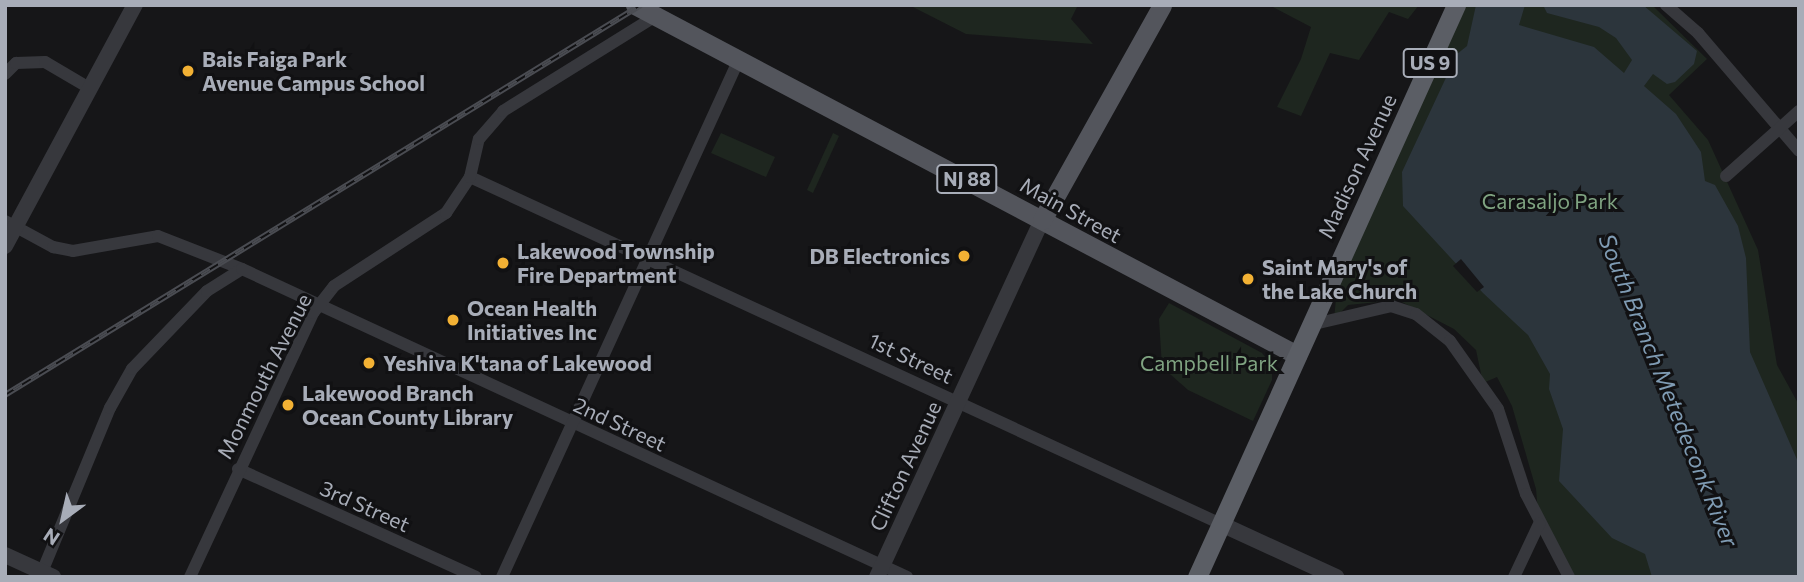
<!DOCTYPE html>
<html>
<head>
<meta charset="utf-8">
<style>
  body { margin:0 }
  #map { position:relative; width:1804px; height:582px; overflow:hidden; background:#161618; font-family:Commissioner,sans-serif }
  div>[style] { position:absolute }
  .green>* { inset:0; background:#1e261f }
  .water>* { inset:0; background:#2c353c }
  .pier>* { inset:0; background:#161618 }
  .minor>* { height:12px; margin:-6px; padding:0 6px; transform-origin:6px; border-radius:6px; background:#37383d }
  .tertiary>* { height:16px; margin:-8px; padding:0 8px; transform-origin:8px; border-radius:8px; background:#37383d }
  .primary>* { height:19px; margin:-9.5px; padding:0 9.5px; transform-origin:9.5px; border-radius:9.5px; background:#53555c }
  .trunk>* { height:19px; margin:-9.5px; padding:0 9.5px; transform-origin:9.5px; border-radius:9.5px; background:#5b5e65 }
  .rail>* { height:6px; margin-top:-3px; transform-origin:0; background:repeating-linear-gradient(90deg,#111113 0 10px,#4a4c52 0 20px); box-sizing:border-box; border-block:2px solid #4a4c52 }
  .dots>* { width:19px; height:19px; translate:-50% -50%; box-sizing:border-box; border:4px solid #111113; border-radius:50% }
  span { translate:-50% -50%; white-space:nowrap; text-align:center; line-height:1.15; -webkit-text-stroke:6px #111113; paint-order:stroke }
  .shield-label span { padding:2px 5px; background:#111113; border:2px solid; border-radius:5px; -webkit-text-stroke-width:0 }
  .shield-label { font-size:19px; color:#a8adb8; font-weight:700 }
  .poi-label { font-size:21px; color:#a8adb8; font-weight:700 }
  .left { translate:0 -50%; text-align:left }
  .right { translate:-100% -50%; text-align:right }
  .street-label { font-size:21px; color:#a8adb8 }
  .park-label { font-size:21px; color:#7fa381 }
  .water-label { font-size:23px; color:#7f9bb3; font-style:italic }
  .frame { position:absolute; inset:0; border:7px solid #a8adb8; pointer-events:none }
  .north { position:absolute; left:28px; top:484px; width:70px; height:70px; -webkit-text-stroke:5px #111113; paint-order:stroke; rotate:213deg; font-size:19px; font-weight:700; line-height:28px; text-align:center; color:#a8adb8 }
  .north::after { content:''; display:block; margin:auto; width:24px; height:32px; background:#a8adb8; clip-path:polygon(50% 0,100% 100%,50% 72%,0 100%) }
</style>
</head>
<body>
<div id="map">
  <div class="green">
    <i style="clip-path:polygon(909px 5px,1078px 5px,1071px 19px,1093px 44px,966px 34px)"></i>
    <i style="clip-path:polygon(1269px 5px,1419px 5px,1408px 19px,1389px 12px,1359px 60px,1330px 53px,1301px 116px,1277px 107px,1301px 59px,1311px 27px)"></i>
    <i style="clip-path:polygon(1461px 5px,1652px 5px,1707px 59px,1669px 95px,1708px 140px,1758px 250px,1777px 365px,1799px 405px,1799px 577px,1571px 577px,1539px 524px,1536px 489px,1512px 406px,1497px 377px,1483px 383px,1476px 350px,1454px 329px,1398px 300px,1348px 305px,1334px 319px,1337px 289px)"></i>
    <i style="clip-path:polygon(721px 133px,775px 157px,766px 177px,711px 153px)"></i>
    <i style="clip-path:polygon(833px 133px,839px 136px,813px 193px,807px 190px)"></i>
    <i style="clip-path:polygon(1169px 303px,1262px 353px,1272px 366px,1272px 380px,1253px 421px,1188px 390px,1162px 367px,1159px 319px)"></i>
  </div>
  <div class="water">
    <i style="clip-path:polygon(1476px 5px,1525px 5px,1519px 25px,1594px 47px,1624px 73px,1632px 60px,1616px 38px,1599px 27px,1547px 13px,1543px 5px,1643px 5px,1697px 51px,1694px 64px,1675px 82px,1667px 84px,1653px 74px,1644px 86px,1676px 114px,1701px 152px,1705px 181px,1715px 185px,1738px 226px,1746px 258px,1750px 352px,1799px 464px,1799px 577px,1652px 577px,1645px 554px,1612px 538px,1559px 481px,1563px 429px,1549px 389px,1550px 374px,1528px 335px,1483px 293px,1403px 206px,1402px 172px,1457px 54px,1467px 46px)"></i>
  </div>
  <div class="pier">
    <i style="clip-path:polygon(1461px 259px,1484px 287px,1477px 292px,1453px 266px)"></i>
  </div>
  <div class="minor">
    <i style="left:1666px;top:5px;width:43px;rotate:41.2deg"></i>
    <i style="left:1698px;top:33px;width:155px;rotate:49.4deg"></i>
    <i style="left:5px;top:74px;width:16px;rotate:-45deg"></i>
    <i style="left:16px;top:63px;width:29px;rotate:-2deg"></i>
    <i style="left:45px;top:62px;width:53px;rotate:30.4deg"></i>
    <i style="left:1726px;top:176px;width:98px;rotate:-41.7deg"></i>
    <i style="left:470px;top:177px;width:827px;rotate:24.8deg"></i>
    <i style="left:5px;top:221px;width:55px;rotate:28.4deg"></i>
    <i style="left:53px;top:247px;width:20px;rotate:11deg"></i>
    <i style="left:73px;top:251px;width:86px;rotate:-10deg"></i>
    <i style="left:158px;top:236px;width:90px;rotate:21.4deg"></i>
    <i style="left:1310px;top:325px;width:83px;rotate:-13.2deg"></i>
    <i style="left:1391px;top:306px;width:26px;rotate:18deg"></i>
    <i style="left:1416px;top:314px;width:43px;rotate:38.5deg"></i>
    <i style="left:1450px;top:341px;width:83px;rotate:54.8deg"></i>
    <i style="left:1498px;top:409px;width:89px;rotate:71.8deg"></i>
    <i style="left:1526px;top:494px;width:93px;rotate:62.6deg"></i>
    <i style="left:238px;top:469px;width:261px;rotate:24.4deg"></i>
    <i style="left:42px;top:572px;width:178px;rotate:-67.5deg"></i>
    <i style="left:110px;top:408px;width:45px;rotate:-60.6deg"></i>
    <i style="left:132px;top:369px;width:108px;rotate:-46.1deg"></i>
    <i style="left:207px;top:291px;width:41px;rotate:-32.2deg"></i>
    <i style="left:242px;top:269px;width:733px;rotate:24.85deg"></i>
    <i style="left:190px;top:577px;width:291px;rotate:-65deg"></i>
    <i style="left:313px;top:313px;width:34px;rotate:-52deg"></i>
    <i style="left:334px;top:286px;width:134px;rotate:-33.1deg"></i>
    <i style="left:446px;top:213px;width:43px;rotate:-56.3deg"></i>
    <i style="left:470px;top:177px;width:39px;rotate:-77deg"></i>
    <i style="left:479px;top:139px;width:37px;rotate:-49deg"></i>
    <i style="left:503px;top:111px;width:181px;rotate:-31.9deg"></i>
    <i style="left:502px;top:577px;width:570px;rotate:-65.41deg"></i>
    <i style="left:1514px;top:577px;width:59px;rotate:-64.7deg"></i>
  </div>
  <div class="tertiary">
    <i style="left:5px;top:246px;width:274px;rotate:-61.7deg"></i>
    <i style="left:1221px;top:524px;width:127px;rotate:24.7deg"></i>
    <i style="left:5px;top:555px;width:53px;rotate:24.6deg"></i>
    <i style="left:877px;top:577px;width:393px;rotate:-65.2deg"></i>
  </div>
  <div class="primary">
    <i style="left:635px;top:5px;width:749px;rotate:27.87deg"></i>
    <i style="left:1042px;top:220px;width:246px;rotate:-60.8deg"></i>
  </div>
  <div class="trunk">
    <i style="left:1197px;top:577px;width:628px;rotate:-65.64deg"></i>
  </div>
  <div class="rail">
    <i style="left:5px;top:395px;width:746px;rotate:-31.52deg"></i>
  </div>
  <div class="dots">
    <i style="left:188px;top:71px;background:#f2b134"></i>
    <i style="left:964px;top:256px;background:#f2b134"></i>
    <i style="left:503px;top:263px;background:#f2b134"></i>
    <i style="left:1248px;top:279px;background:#f2b134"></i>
    <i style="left:453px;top:320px;background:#f2b134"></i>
    <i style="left:369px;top:363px;background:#f2b134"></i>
    <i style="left:288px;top:405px;background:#f2b134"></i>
  </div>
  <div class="shield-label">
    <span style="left:1430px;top:63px">US 9</span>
    <span style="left:967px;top:179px">NJ 88</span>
  </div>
  <div class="poi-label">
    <span class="left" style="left:202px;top:71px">Bais Faiga Park<br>Avenue Campus School</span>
    <span class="left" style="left:517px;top:263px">Lakewood Township<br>Fire Department</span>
    <span class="right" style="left:950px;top:256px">DB Electronics</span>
    <span class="left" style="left:1262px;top:279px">Saint Mary's of<br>the Lake Church</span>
    <span class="left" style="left:467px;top:320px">Ocean Health<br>Initiatives Inc</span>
    <span class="left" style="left:383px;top:363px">Yeshiva K'tana of Lakewood</span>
    <span class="left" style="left:302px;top:405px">Lakewood Branch<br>Ocean County Library</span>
  </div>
  <div class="street-label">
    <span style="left:1357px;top:166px;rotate:-65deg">Madison Avenue</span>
    <span style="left:1071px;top:210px;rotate:29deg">Main Street</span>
    <span style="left:911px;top:358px;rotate:25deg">1st Street</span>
    <span style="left:264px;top:376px;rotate:-63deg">Monmouth Avenue</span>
    <span style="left:620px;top:424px;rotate:25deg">2nd Street</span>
    <span style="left:905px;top:466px;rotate:-65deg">Clifton Avenue</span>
    <span style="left:365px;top:506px;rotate:24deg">3rd Street</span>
  </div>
  <div class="park-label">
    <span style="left:1550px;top:201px">Carasaljo Park</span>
    <span style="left:1209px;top:363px">Campbell Park</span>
  </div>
  <div class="water-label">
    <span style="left:1669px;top:390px;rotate:68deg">South Branch Metedeconk River</span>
  </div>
  <div class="frame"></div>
  <div class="north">N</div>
</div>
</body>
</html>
